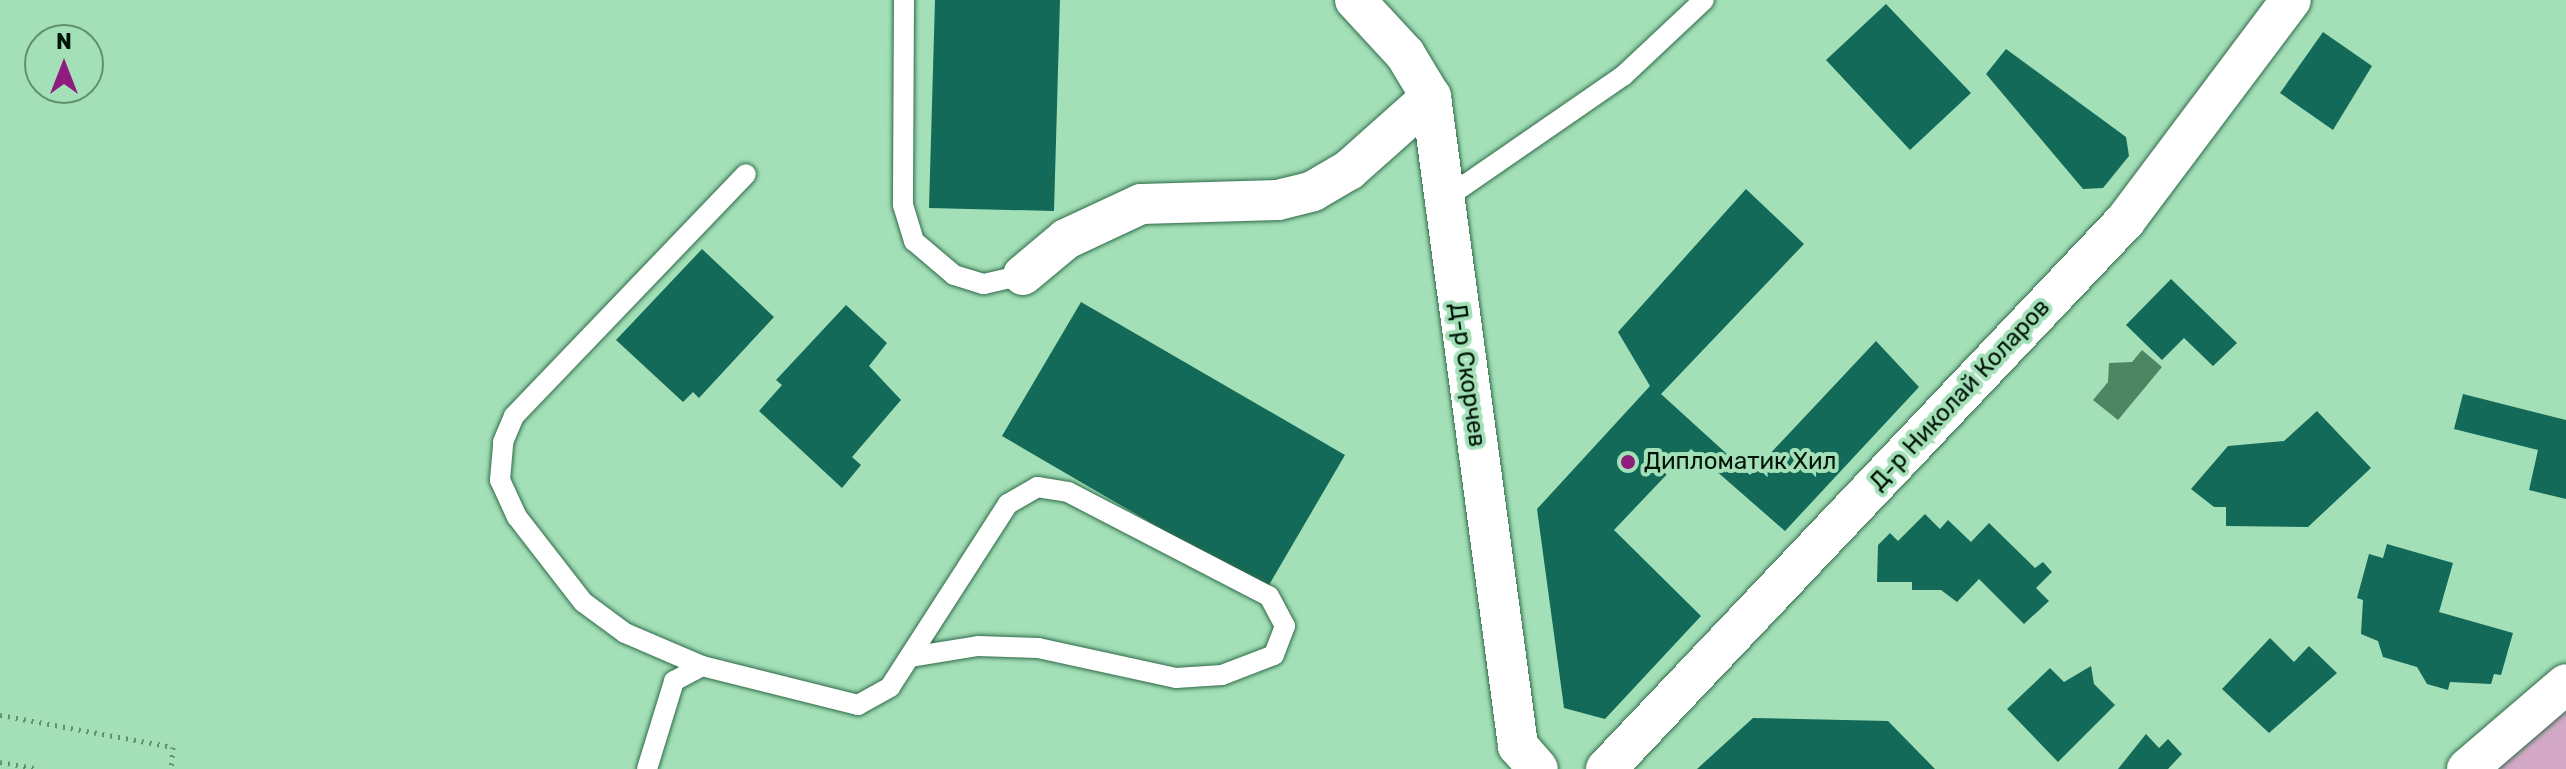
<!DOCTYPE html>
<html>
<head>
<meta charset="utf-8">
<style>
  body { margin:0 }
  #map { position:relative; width:2566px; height:769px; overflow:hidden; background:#a3e0b8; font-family:Rubik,sans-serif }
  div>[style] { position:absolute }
  .green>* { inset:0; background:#d3a9c7 }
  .water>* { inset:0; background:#4c8663 }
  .building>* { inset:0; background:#136a59 }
  .path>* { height:5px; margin-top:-2.5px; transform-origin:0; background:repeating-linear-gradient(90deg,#639073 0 2px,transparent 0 8px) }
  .roads { filter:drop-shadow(0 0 2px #306a49) drop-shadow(0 0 2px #306a49) }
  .lane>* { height:20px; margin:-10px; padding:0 10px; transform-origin:10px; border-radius:10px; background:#fff }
  .street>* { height:40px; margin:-20px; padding:0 20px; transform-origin:20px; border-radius:20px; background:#fff }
  .dots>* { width:22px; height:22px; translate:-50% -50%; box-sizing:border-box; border:4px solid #a3e0b8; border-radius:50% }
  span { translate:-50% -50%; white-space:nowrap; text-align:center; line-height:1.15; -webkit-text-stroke:8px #a3e0b8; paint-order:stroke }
  .street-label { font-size:24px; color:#001307 }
  .poi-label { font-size:24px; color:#001307 }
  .left { translate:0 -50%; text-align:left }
  .north { position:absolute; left:24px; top:24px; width:80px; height:80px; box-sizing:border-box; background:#a3e0b8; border:2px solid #628e71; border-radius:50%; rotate:0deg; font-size:22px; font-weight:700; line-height:32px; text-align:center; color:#001307 }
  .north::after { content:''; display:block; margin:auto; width:28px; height:36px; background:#8f1b7c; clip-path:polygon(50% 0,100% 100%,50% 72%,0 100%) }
</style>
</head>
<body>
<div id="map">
  <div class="green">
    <i style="clip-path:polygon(2566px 706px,2566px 769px,2495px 769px)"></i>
  </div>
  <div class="water">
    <i style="clip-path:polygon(2142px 350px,2162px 367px,2118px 420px,2093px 400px,2108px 382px,2109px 363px,2132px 362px)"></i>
  </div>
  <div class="building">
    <i style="clip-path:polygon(935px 0,1060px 0,1054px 211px,929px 208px)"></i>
    <i style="clip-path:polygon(1886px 4px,1971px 93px,1910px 150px,1826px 60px)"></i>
    <i style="clip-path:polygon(2323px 32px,2372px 66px,2333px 130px,2280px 93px)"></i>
    <i style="clip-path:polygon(2006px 49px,2126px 137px,2129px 156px,2103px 188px,2083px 189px,1986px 74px)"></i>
    <i style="clip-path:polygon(1746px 189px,1804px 244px,1661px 394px,1750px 475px,1876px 341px,1919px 387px,1785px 531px,1691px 449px,1614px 530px,1701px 616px,1605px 719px,1564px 708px,1537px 509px,1650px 386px,1618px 332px)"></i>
    <i style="clip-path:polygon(702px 249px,774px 317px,699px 398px,693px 392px,683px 402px,616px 340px)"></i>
    <i style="clip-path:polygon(2171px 279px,2237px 343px,2213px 366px,2184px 338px,2162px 360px,2126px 325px)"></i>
    <i style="clip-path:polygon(1081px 302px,1345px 455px,1266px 590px,1002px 436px)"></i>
    <i style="clip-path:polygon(846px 305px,887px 343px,869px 366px,901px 400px,852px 457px,861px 465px,842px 488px,759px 411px,782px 385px,776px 380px)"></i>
    <i style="clip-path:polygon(2463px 394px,2566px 420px,2566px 499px,2529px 490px,2538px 450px,2454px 429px)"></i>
    <i style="clip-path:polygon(2317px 411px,2371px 468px,2308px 527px,2226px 526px,2226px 507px,2214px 507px,2191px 489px,2228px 446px,2284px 441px)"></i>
    <i style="clip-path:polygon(1925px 514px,1940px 529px,1948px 520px,1971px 542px,1989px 523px,2035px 568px,2043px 562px,2052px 572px,2036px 588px,2049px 601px,2024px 624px,1979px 579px,1957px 602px,1941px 590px,1912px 590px,1912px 582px,1877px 582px,1878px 545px,1890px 533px,1898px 541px)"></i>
    <i style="clip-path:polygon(2387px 544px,2453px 563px,2439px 612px,2513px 633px,2501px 675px,2494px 674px,2491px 684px,2450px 682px,2448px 690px,2427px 684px,2417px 667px,2383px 657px,2378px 641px,2361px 634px,2363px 600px,2357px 598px,2369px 554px,2383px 558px)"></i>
    <i style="clip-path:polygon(2270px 638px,2294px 662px,2309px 646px,2337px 673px,2269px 733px,2222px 689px)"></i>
    <i style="clip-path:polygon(2091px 666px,2094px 684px,2115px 705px,2058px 762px,2007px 709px,2050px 668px,2064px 682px)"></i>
    <i style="clip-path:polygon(1753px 718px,1888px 721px,1935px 769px,1697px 769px)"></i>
    <i style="clip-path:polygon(2146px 734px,2159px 748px,2168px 739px,2182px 754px,2168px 769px,2118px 769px)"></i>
  </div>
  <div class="path">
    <i style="left:0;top:715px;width:176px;rotate:10.5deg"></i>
    <i style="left:173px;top:747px;width:22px;rotate:95deg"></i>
    <i style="left:0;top:762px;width:40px;rotate:10deg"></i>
  </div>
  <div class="roads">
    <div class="lane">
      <i style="left:904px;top:0;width:205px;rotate:90.3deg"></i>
      <i style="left:903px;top:205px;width:38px;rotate:73deg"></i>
      <i style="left:914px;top:241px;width:52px;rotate:40.4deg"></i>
      <i style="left:954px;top:275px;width:31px;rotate:17deg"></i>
      <i style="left:984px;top:284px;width:40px;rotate:-13deg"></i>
      <i style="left:1443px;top:200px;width:219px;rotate:-34.6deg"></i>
      <i style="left:1623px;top:76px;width:111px;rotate:-43.2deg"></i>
      <i style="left:702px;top:666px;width:84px;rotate:-156.8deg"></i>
      <i style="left:625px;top:633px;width:52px;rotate:-143.6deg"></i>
      <i style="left:583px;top:602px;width:108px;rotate:-127.8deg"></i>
      <i style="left:517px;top:517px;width:41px;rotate:-114.7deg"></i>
      <i style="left:500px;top:480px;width:38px;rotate:-85deg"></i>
      <i style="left:503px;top:442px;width:28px;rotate:-67deg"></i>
      <i style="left:514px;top:416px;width:335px;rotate:-46.2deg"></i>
      <i style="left:647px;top:769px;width:92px;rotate:-72.9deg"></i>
      <i style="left:674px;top:681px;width:32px;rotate:-28deg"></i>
      <i style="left:702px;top:666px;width:161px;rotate:14deg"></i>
      <i style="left:858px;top:705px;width:37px;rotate:-29deg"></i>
      <i style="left:890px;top:687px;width:218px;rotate:-57.2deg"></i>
      <i style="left:1008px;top:504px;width:34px;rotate:-30deg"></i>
      <i style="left:1037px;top:487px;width:31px;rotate:9deg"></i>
      <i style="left:1068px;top:492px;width:226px;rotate:27.4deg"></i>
      <i style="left:1269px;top:596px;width:34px;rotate:62deg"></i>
      <i style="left:1285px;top:626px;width:31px;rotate:111deg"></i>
      <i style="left:1274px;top:655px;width:56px;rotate:159deg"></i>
      <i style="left:1222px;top:675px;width:46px;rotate:176.3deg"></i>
      <i style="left:1176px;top:678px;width:141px;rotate:-167.7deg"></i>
      <i style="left:1038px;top:648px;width:60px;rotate:-178.1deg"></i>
      <i style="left:978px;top:646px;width:68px;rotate:170.7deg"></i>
    </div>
    <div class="street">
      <i style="left:1355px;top:0;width:74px;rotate:47.2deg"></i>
      <i style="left:1405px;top:54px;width:50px;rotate:58.8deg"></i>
      <i style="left:1431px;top:97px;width:655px;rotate:82.36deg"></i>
      <i style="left:1518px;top:746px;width:30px;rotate:49deg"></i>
      <i style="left:1023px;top:275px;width:56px;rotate:-39.9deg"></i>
      <i style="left:1066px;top:239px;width:83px;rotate:-25deg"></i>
      <i style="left:1141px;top:204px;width:137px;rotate:-1.7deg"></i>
      <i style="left:1278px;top:200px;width:36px;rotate:-14deg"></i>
      <i style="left:1313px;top:191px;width:42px;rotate:-30.3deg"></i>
      <i style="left:1349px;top:170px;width:110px;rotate:-41.7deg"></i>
      <i style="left:1606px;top:769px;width:755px;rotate:-46.56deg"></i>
      <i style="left:2125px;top:221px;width:276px;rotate:-53.1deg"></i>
      <i style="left:2467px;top:769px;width:130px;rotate:-40.6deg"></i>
    </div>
  </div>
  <div class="dots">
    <i style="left:1628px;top:462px;background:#8f1b7c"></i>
  </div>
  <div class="street-label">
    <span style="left:1467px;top:375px;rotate:82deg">Д-р Скорчев</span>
    <span style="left:1960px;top:395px;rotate:-47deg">Д-р Николай Коларов</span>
  </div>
  <div class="poi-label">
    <span class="left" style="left:1644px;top:462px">Дипломатик Хил</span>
  </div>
  <div class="north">N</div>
</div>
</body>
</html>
